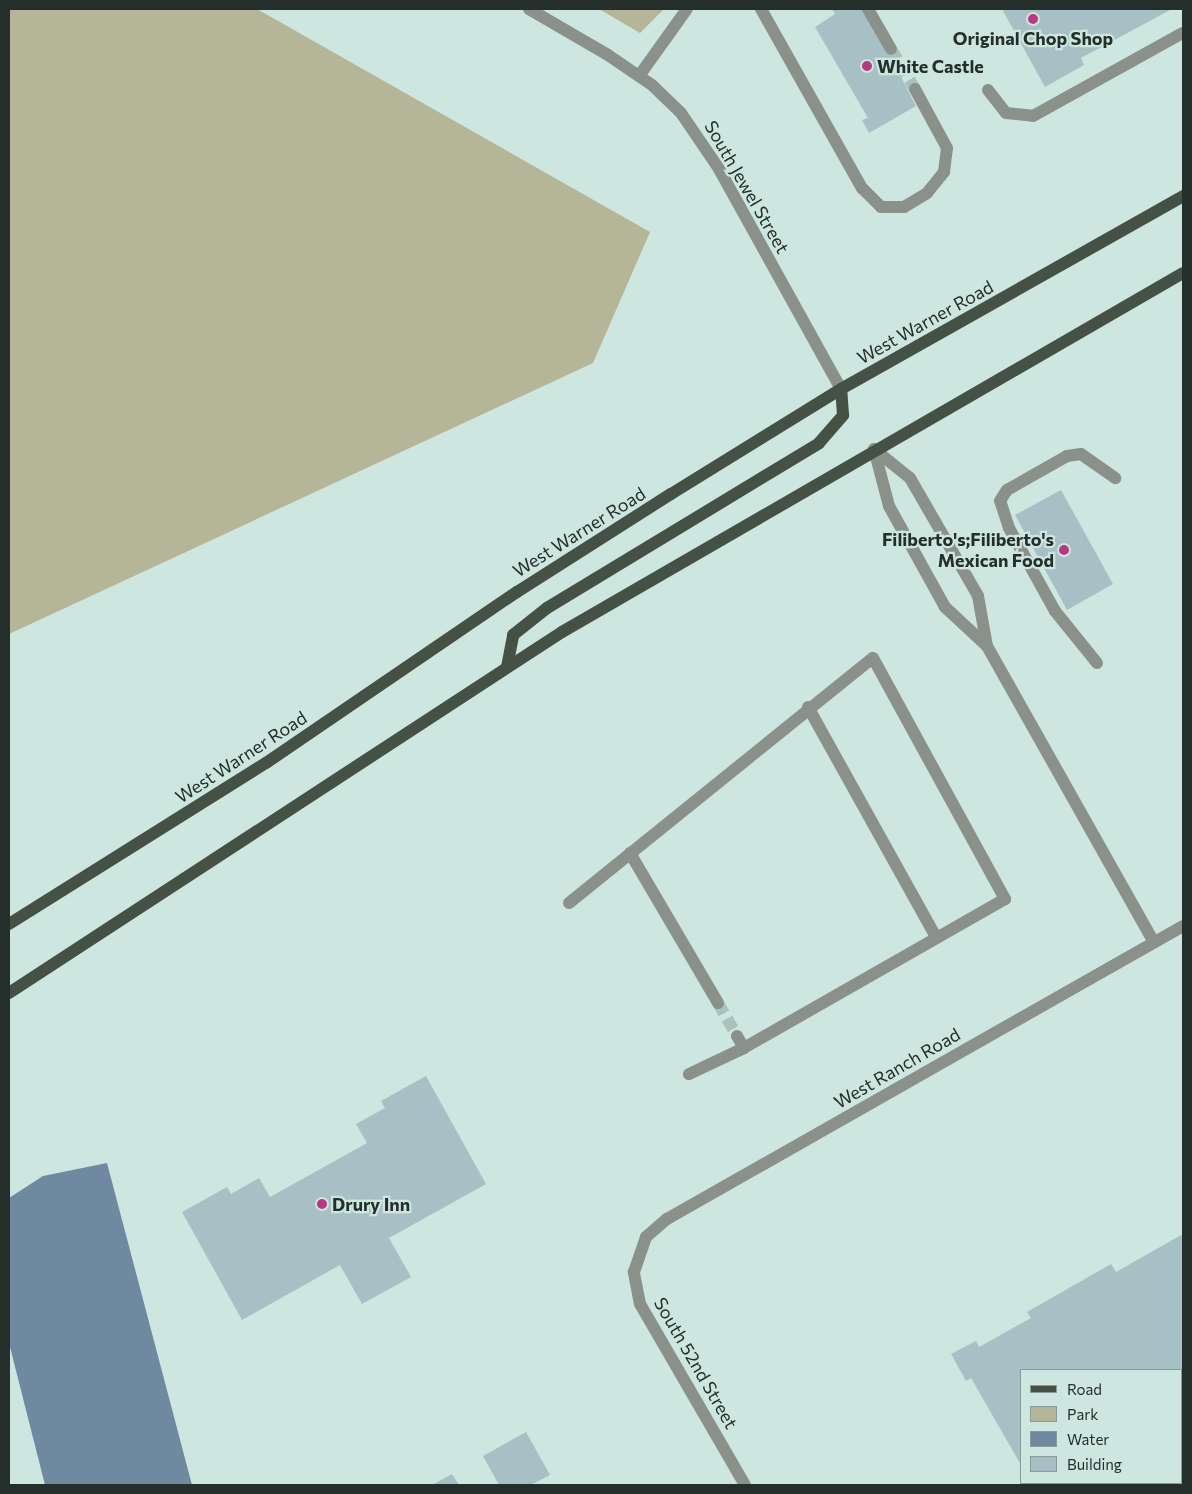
<!DOCTYPE html>
<html>
<head>
<meta charset="utf-8">
<style>
  body { margin:0 }
  #map { position:relative; width:1192px; height:1494px; overflow:hidden; background:#cde6df; font-family:Commissioner,sans-serif }
  div>[style] { position:absolute }
  .green>* { inset:0; background:#b5b597 }
  .water>* { inset:0; background:#6f89a1 }
  .building>* { inset:0; background:#a7c0c5 }
  .minor-tunnel>* { height:12px; margin-top:-6px; transform-origin:0; background:repeating-linear-gradient(90deg,#abc1bb 0 12px,transparent 0 18px) }
  .minor>* { height:12px; margin:-6px; padding:0 6px; transform-origin:6px; border-radius:6px; background:#8a918a }
  .major>* { height:12px; margin:-6px; padding:0 6px; transform-origin:6px; border-radius:6px; background:#465145 }
  .dots>* { width:14px; height:14px; translate:-50% -50%; box-sizing:border-box; border:2px solid #cde6df; border-radius:50% }
  span { translate:-50% -50%; white-space:nowrap; text-align:center; line-height:1.15; -webkit-text-stroke:4.5px #cde6df; paint-order:stroke }
  .poi-label { font-size:18px; color:#242e2b; font-weight:700 }
  .left { translate:0 -50%; text-align:left }
  .right { translate:-100% -50%; text-align:right }
  .street-label { font-size:18px; color:#242e2b }
  .frame { position:absolute; inset:0; border:10px solid #242e2b; pointer-events:none }
  .legend { position:absolute; left:1020px; top:1369px; width:162px; height:115px; box-sizing:border-box; background:#cde6df; border:1px solid #899c97; margin:0; padding:6px 9px; list-style:none; font-size:15px; color:#242e2b }
  .legend li { display:flex; align-items:center; gap:10px; height:25px }
  .legend b { width:25px; border:1px solid #899c97 }
</style>
</head>
<body>
<div id="map">
  <div class="green">
    <i style="clip-path:polygon(9px 9px,257px 9px,650px 232px,593px 363px,9px 634px)"></i>
    <i style="clip-path:polygon(599px 9px,664px 9px,640px 33px)"></i>
  </div>
  <div class="water">
    <i style="clip-path:polygon(107px 1163px,192px 1485px,45px 1485px,9px 1343px,9px 1198px,43px 1176px)"></i>
  </div>
  <div class="building">
    <i style="clip-path:polygon(832px 9px,866px 9px,916px 106px,869px 133px,862px 120px,868px 118px,815px 27px,835px 14px)"></i>
    <i style="clip-path:polygon(1002px 9px,1172px 9px,1081px 58px,1084px 65px,1045px 87px)"></i>
    <i style="clip-path:polygon(1061px 490px,1113px 584px,1067px 610px,1015px 515px)"></i>
    <i style="clip-path:polygon(426px 1076px,486px 1184px,389px 1238px,411px 1277px,362px 1304px,340px 1265px,242px 1320px,182px 1212px,227px 1187px,231px 1194px,259px 1178px,270px 1197px,367px 1143px,356px 1124px,385px 1108px,381px 1101px)"></i>
    <i style="clip-path:polygon(1183px 1234px,1183px 1485px,1033px 1485px,1181px 1483px,1181px 1370px,1021px 1370px,1021px 1465px,971px 1378px,966px 1381px,951px 1354px,976px 1341px,979px 1347px,1031px 1318px,1027px 1312px,1111px 1264px,1116px 1272px)"></i>
    <i style="clip-path:polygon(526px 1432px,550px 1475px,531px 1485px,499px 1485px,483px 1456px)"></i>
    <i style="clip-path:polygon(452px 1474px,459px 1485px,432px 1485px)"></i>
  </div>
  <div class="minor-tunnel">
    <i style="left:891px;top:49px;width:47px;rotate:59deg"></i>
    <i style="left:718px;top:1003px;width:38px;rotate:60deg"></i>
  </div>
  <div class="minor">
    <i style="left:529px;top:9px;width:91px;rotate:30.2deg"></i>
    <i style="left:608px;top:55px;width:53px;rotate:34.3deg"></i>
    <i style="left:652px;top:85px;width:40px;rotate:44deg"></i>
    <i style="left:681px;top:113px;width:68px;rotate:55.8deg"></i>
    <i style="left:719px;top:169px;width:252px;rotate:61deg"></i>
    <i style="left:761px;top:9px;width:206px;rotate:60.6deg"></i>
    <i style="left:862px;top:188px;width:27px;rotate:45deg"></i>
    <i style="left:881px;top:207px;width:23px"></i>
    <i style="left:904px;top:207px;width:27px;rotate:-31deg"></i>
    <i style="left:927px;top:193px;width:27px;rotate:-51deg"></i>
    <i style="left:944px;top:172px;width:24px;rotate:-83deg"></i>
    <i style="left:947px;top:148px;width:67px;rotate:-118.5deg"></i>
    <i style="left:868px;top:9px;width:46px;rotate:60.1deg"></i>
    <i style="left:639px;top:76px;width:82px;rotate:-54.4deg"></i>
    <i style="left:988px;top:90px;width:29px;rotate:52deg"></i>
    <i style="left:1006px;top:113px;width:27px;rotate:6deg"></i>
    <i style="left:1033px;top:116px;width:171px;rotate:-29deg"></i>
    <i style="left:874px;top:449px;width:59px;rotate:75.3deg"></i>
    <i style="left:889px;top:506px;width:115px;rotate:61deg"></i>
    <i style="left:945px;top:607px;width:57px;rotate:42.9deg"></i>
    <i style="left:987px;top:646px;width:340px;rotate:60.6deg"></i>
    <i style="left:874px;top:449px;width:46px;rotate:38.9deg"></i>
    <i style="left:910px;top:478px;width:136px;rotate:60deg"></i>
    <i style="left:978px;top:596px;width:51px;rotate:79.8deg"></i>
    <i style="left:1097px;top:663px;width:67px;rotate:-128.9deg"></i>
    <i style="left:1055px;top:611px;width:95px;rotate:-119deg"></i>
    <i style="left:1009px;top:528px;width:28px;rotate:-108deg"></i>
    <i style="left:1000px;top:501px;width:13px;rotate:-58deg"></i>
    <i style="left:1007px;top:490px;width:69px;rotate:-29.5deg"></i>
    <i style="left:1067px;top:456px;width:14px;rotate:-8deg"></i>
    <i style="left:1081px;top:454px;width:42px;rotate:35.2deg"></i>
    <i style="left:808px;top:707px;width:263px;rotate:60.9deg"></i>
    <i style="left:630px;top:853px;width:174px;rotate:59.6deg"></i>
    <i style="left:569px;top:903px;width:390px;rotate:-38.9deg"></i>
    <i style="left:873px;top:658px;width:275px;rotate:61.3deg"></i>
    <i style="left:1005px;top:899px;width:301px;rotate:150.3deg"></i>
    <i style="left:744px;top:1048px;width:61px;rotate:154.7deg"></i>
    <i style="left:737px;top:1036px;width:14px;rotate:60deg"></i>
    <i style="left:745px;top:1485px;width:209px;rotate:-120.1deg"></i>
    <i style="left:640px;top:1304px;width:33px;rotate:-101deg"></i>
    <i style="left:634px;top:1272px;width:37px;rotate:-71deg"></i>
    <i style="left:646px;top:1237px;width:28px;rotate:-41deg"></i>
    <i style="left:667px;top:1219px;width:593px;rotate:-29.59deg"></i>
  </div>
  <div class="major">
    <i style="left:507px;top:667px;width:33px;rotate:-79deg"></i>
    <i style="left:513px;top:635px;width:43px;rotate:-38.5deg"></i>
    <i style="left:547px;top:608px;width:318px;rotate:-31.2deg"></i>
    <i style="left:819px;top:443px;width:37px;rotate:-49deg"></i>
    <i style="left:843px;top:415px;width:26px;rotate:-94deg"></i>
    <i style="left:9px;top:924px;width:303px;rotate:-32.1deg"></i>
    <i style="left:266px;top:763px;width:304px;rotate:-34.3deg"></i>
    <i style="left:517px;top:592px;width:183px;rotate:-32.5deg"></i>
    <i style="left:671px;top:494px;width:200px;rotate:-31.7deg"></i>
    <i style="left:841px;top:389px;width:393px;rotate:-29.4deg"></i>
    <i style="left:9px;top:993px;width:660px;rotate:-33.14deg"></i>
    <i style="left:562px;top:632px;width:717px;rotate:-30.03deg"></i>
  </div>
  <div class="dots">
    <i style="left:1033px;top:19px;background:#b93882"></i>
    <i style="left:867px;top:66px;background:#b93882"></i>
    <i style="left:1064px;top:550px;background:#b93882"></i>
    <i style="left:322px;top:1204px;background:#b93882"></i>
  </div>
  <div class="poi-label">
    <span style="left:1033px;top:38px">Original Chop Shop</span>
    <span class="left" style="left:877px;top:66px">White Castle</span>
    <span class="right" style="left:1054px;top:550px">Filiberto's;Filiberto's<br>Mexican Food</span>
    <span class="left" style="left:332px;top:1204px">Drury Inn</span>
  </div>
  <div class="street-label">
    <span style="left:747px;top:187px;rotate:60deg">South Jewel Street</span>
    <span style="left:925px;top:322px;rotate:-29deg">West Warner Road</span>
    <span style="left:579px;top:532px;rotate:-32deg">West Warner Road</span>
    <span style="left:241px;top:757px;rotate:-33deg">West Warner Road</span>
    <span style="left:897px;top:1068px;rotate:-30deg">West Ranch Road</span>
    <span style="left:696px;top:1363px;rotate:60deg">South 52nd Street</span>
  </div>
  <div class="frame"></div>
  <ul class="legend">
  <li><b style="height:6px;background:#465145"></b>Road</li>
  <li><b style="height:14px;background:#b5b597"></b>Park</li>
  <li><b style="height:14px;background:#6f89a1"></b>Water</li>
  <li><b style="height:14px;background:#a7c0c5"></b>Building</li>
  </ul>
</div>
</body>
</html>
